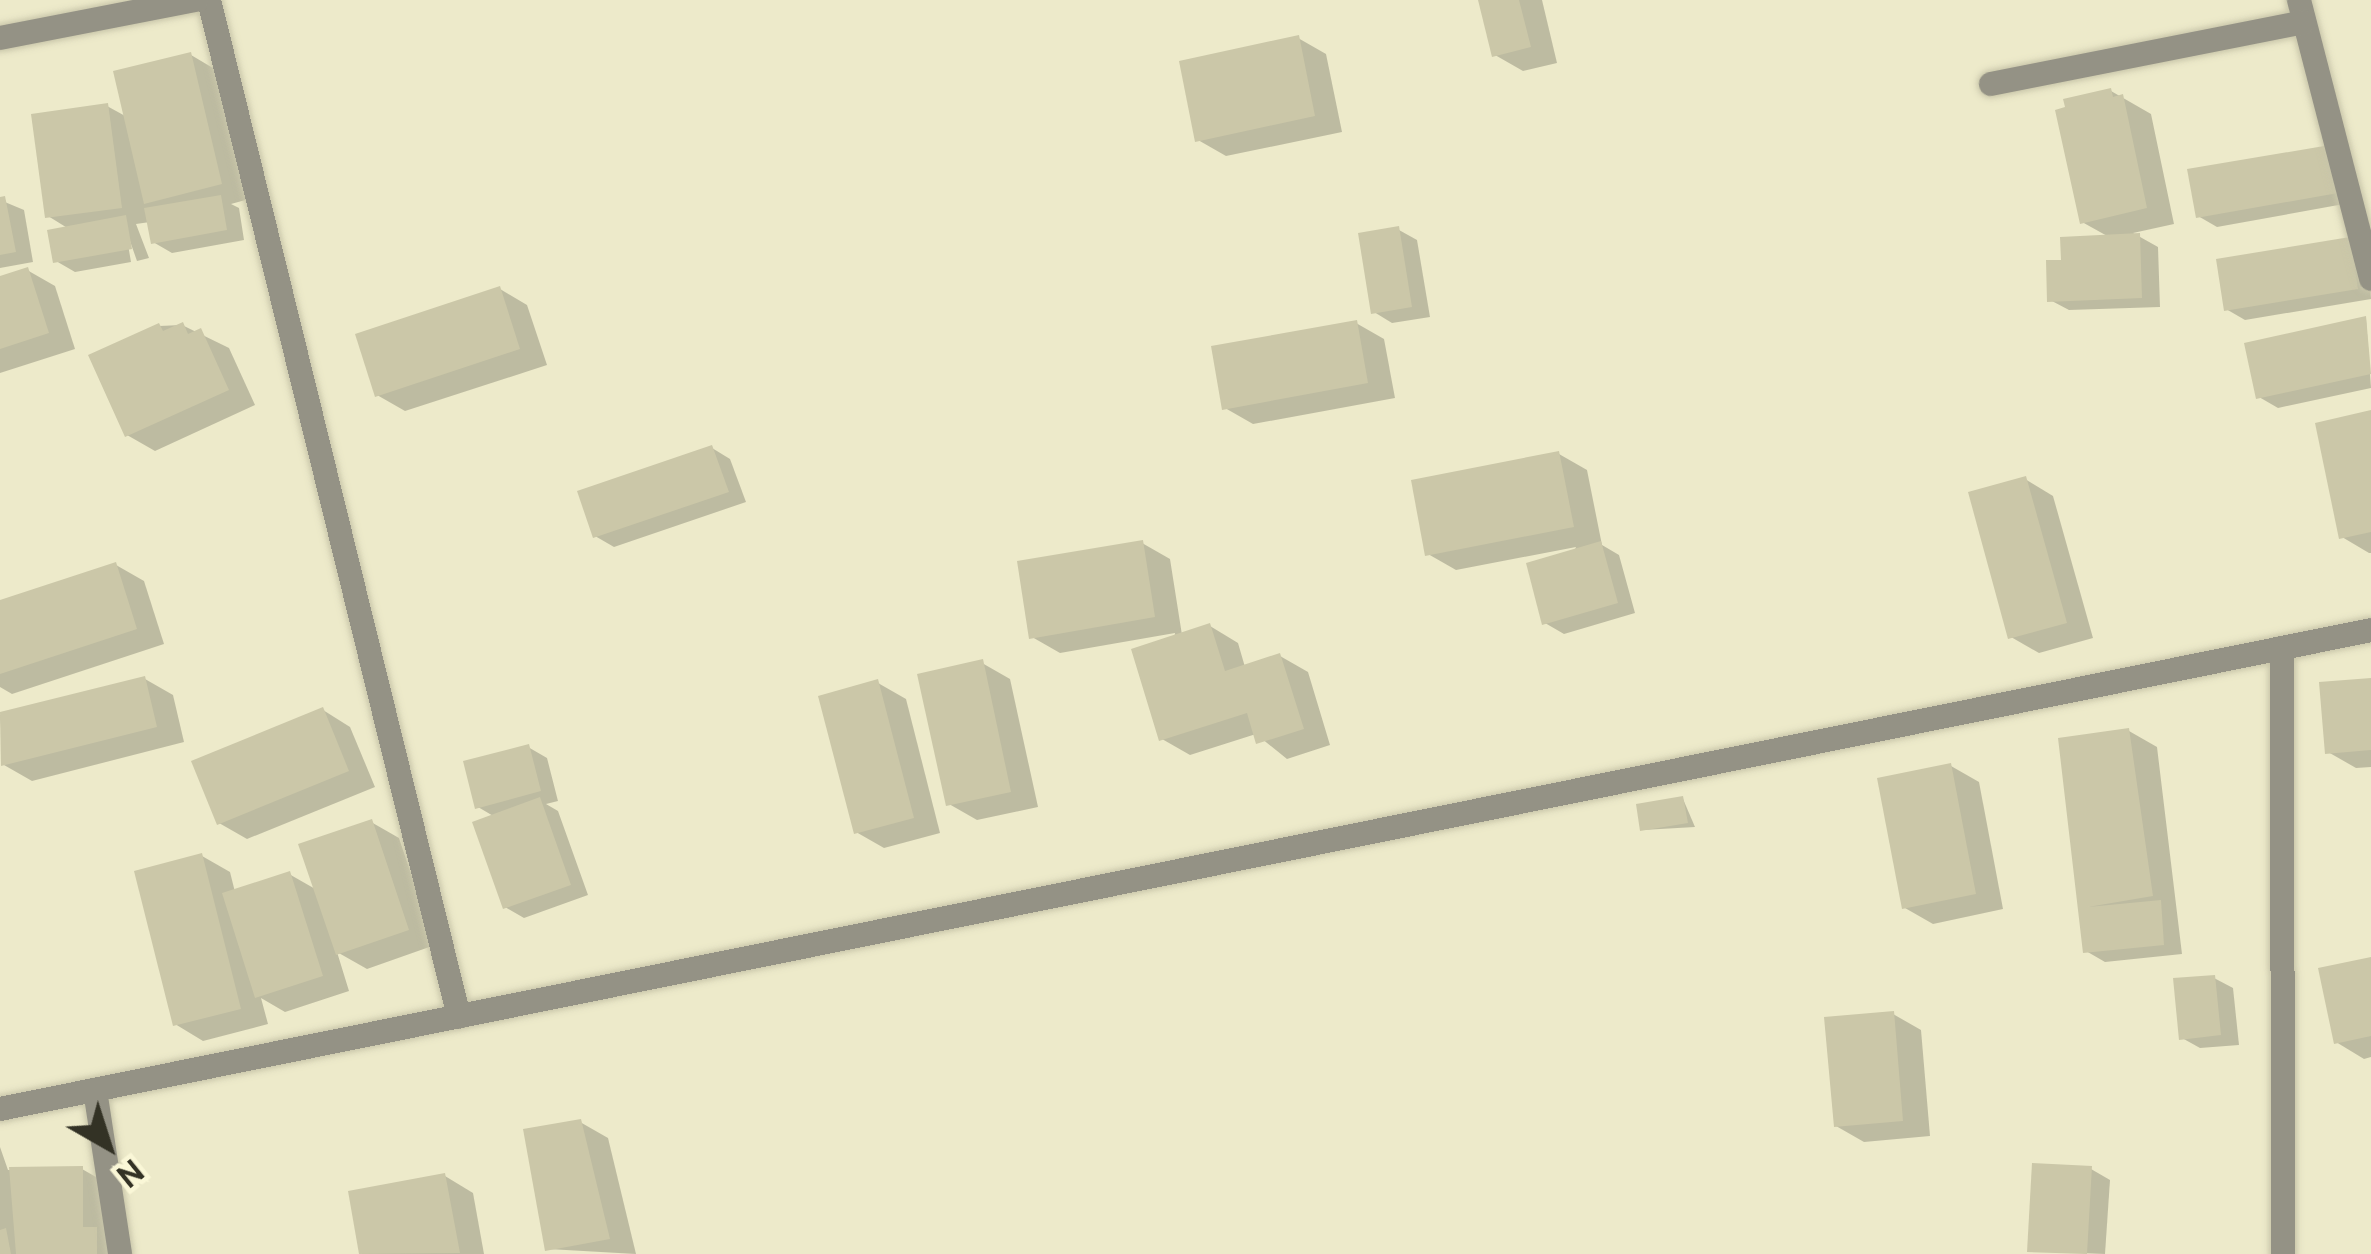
<!DOCTYPE html>
<html>
<head>
<meta charset="utf-8">
<style>
  body { margin:0 }
  #map { position:relative; width:2371px; height:1254px; overflow:hidden; background:#edeaca; font-family:Cabin,sans-serif }
  div>[style] { position:absolute }
  .shadow>* { inset:0; background:#0003 }
  .building>* { inset:0; background:#cbc7a8 }
  .roads { filter:drop-shadow(0 0 3px #c8c5a9) drop-shadow(0 0 3px #c8c5a9) }
  .minor>* { height:24px; margin:-12px; padding:0 12px; transform-origin:12px; border-radius:12px; background:#949285 }
  span { translate:-50% -50%; white-space:nowrap; text-align:center; line-height:1.15; -webkit-text-stroke:12px #faf7d7; paint-order:stroke }
  .north { position:absolute; left:48px; top:1086px; width:120px; height:120px; -webkit-text-stroke:9px #faf7d7; paint-order:stroke; rotate:141deg; font-size:33px; font-weight:700; line-height:48px; text-align:center; color:#333225 }
  .north::after { content:''; display:block; margin:auto; width:42px; height:54px; background:#333225; clip-path:polygon(50% 0,100% 100%,50% 72%,0 100%) }
</style>
</head>
<body>
<div id="map">
  <div class="shadow">
    <i style="clip-path:polygon(1481px 0,1542px 0,1557px 63px,1523px 71px,1495px 55px)"></i>
    <i style="clip-path:polygon(1298px 38px,1326px 54px,1342px 132px,1226px 156px,1198px 140px)"></i>
    <i style="clip-path:polygon(191px 55px,218px 71px,249px 199px,231px 204px,239px 208px,244px 240px,172px 253px,153px 242px,150px 222px,136px 224px,149px 258px,137px 261px,125px 227px,131px 262px,75px 272px,56px 261px,69px 229px,48px 216px,107px 106px,127px 117px)"></i>
    <i style="clip-path:polygon(2111px 91px,2151px 114px,2174px 224px,2133px 233px,2158px 247px,2160px 307px,2069px 310px,2050px 300px,2064px 262px,2109px 237px,2082px 222px)"></i>
    <i style="clip-path:polygon(2329px 148px,2355px 202px,2217px 227px,2198px 216px)"></i>
    <i style="clip-path:polygon(0 200px,24px 210px,33px 262px,0 268px)"></i>
    <i style="clip-path:polygon(1399px 230px,1417px 240px,1430px 317px,1392px 323px,1374px 312px)"></i>
    <i style="clip-path:polygon(2368px 251px,2371px 299px,2245px 320px,2226px 309px)"></i>
    <i style="clip-path:polygon(27px 270px,55px 286px,75px 349px,0 373px,0 279px)"></i>
    <i style="clip-path:polygon(500px 289px,527px 305px,547px 365px,405px 411px,377px 395px)"></i>
    <i style="clip-path:polygon(2366px 319px,2371px 388px,2278px 408px,2259px 397px)"></i>
    <i style="clip-path:polygon(1356px 323px,1384px 339px,1395px 398px,1253px 424px,1225px 408px)"></i>
    <i style="clip-path:polygon(182px 325px,229px 348px,255px 405px,155px 451px,127px 435px,159px 326px)"></i>
    <i style="clip-path:polygon(2371px 414px,2371px 553px,2369px 553px,2342px 537px)"></i>
    <i style="clip-path:polygon(712px 448px,730px 459px,746px 502px,614px 547px,595px 536px)"></i>
    <i style="clip-path:polygon(1559px 454px,1587px 470px,1602px 545px,1619px 555px,1635px 613px,1564px 634px,1545px 623px,1576px 547px,1456px 570px,1428px 554px)"></i>
    <i style="clip-path:polygon(2025px 479px,2053px 496px,2093px 638px,2039px 653px,2011px 637px)"></i>
    <i style="clip-path:polygon(1142px 543px,1170px 559px,1182px 635px,1210px 626px,1238px 643px,1245px 667px,1280px 656px,1308px 672px,1330px 745px,1287px 759px,1256px 734px,1190px 755px,1162px 739px,1175px 633px,1060px 653px,1032px 637px)"></i>
    <i style="clip-path:polygon(116px 565px,144px 581px,164px 644px,12px 694px,0 687px,0 603px)"></i>
    <i style="clip-path:polygon(982px 663px,1010px 679px,1038px 807px,977px 820px,949px 804px)"></i>
    <i style="clip-path:polygon(145px 679px,173px 695px,184px 742px,32px 781px,4px 765px,0 715px)"></i>
    <i style="clip-path:polygon(2371px 681px,2371px 767px,2356px 768px,2328px 752px)"></i>
    <i style="clip-path:polygon(878px 683px,906px 699px,940px 833px,884px 848px,856px 832px)"></i>
    <i style="clip-path:polygon(323px 710px,350px 727px,375px 787px,247px 839px,219px 823px)"></i>
    <i style="clip-path:polygon(2129px 731px,2157px 747px,2182px 954px,2105px 962px,2086px 951px,2093px 909px,2085px 904px)"></i>
    <i style="clip-path:polygon(528px 747px,547px 758px,558px 801px,546px 804px,558px 811px,588px 895px,524px 918px,505px 907px,495px 817px,478px 807px)"></i>
    <i style="clip-path:polygon(1951px 766px,1979px 782px,2003px 909px,1933px 924px,1905px 908px)"></i>
    <i style="clip-path:polygon(1683px 799px,1695px 827px,1643px 830px)"></i>
    <i style="clip-path:polygon(371px 822px,399px 838px,435px 945px,367px 969px,337px 952px,349px 991px,285px 1012px,261px 998px,268px 1024px,203px 1041px,175px 1024px,202px 856px,230px 872px,235px 892px,289px 874px,317px 890px)"></i>
    <i style="clip-path:polygon(2371px 960px,2371px 1057px,2364px 1059px,2336px 1042px)"></i>
    <i style="clip-path:polygon(2214px 978px,2233px 988px,2239px 1045px,2200px 1048px,2182px 1038px)"></i>
    <i style="clip-path:polygon(1893px 1014px,1921px 1030px,1930px 1136px,1864px 1142px,1836px 1126px)"></i>
    <i style="clip-path:polygon(580px 1122px,608px 1138px,636px 1254px,548px 1249px)"></i>
    <i style="clip-path:polygon(0 1147px,8px 1170px,82px 1169px,110px 1185px,124px 1254px,0 1254px)"></i>
    <i style="clip-path:polygon(2091px 1169px,2110px 1180px,2105px 1254px,2030px 1251px)"></i>
    <i style="clip-path:polygon(445px 1176px,473px 1193px,484px 1254px,362px 1254px,352px 1193px)"></i>
  </div>
  <div class="building">
    <i style="clip-path:polygon(1478px 0,1519px 0,1531px 47px,1492px 57px)"></i>
    <i style="clip-path:polygon(1299px 35px,1315px 116px,1195px 142px,1179px 61px)"></i>
    <i style="clip-path:polygon(191px 52px,222px 184px,144px 204px,113px 71px)"></i>
    <i style="clip-path:polygon(2111px 88px,2113px 97px,2123px 94px,2147px 208px,2080px 224px,2055px 110px,2065px 107px,2063px 99px)"></i>
    <i style="clip-path:polygon(108px 103px,122px 208px,45px 218px,31px 114px)"></i>
    <i style="clip-path:polygon(2330px 145px,2338px 193px,2196px 218px,2187px 169px)"></i>
    <i style="clip-path:polygon(221px 195px,227px 230px,151px 244px,144px 208px)"></i>
    <i style="clip-path:polygon(5px 196px,16px 252px,0 255px,0 197px)"></i>
    <i style="clip-path:polygon(126px 215px,132px 249px,53px 263px,47px 230px)"></i>
    <i style="clip-path:polygon(1399px 226px,1412px 307px,1371px 314px,1358px 233px)"></i>
    <i style="clip-path:polygon(2140px 233px,2142px 298px,2047px 302px,2046px 260px,2061px 260px,2060px 237px)"></i>
    <i style="clip-path:polygon(2350px 237px,2358px 289px,2224px 311px,2216px 259px)"></i>
    <i style="clip-path:polygon(28px 267px,49px 333px,0 349px,0 276px)"></i>
    <i style="clip-path:polygon(500px 286px,520px 349px,375px 397px,355px 334px)"></i>
    <i style="clip-path:polygon(2366px 316px,2371px 374px,2256px 399px,2244px 343px)"></i>
    <i style="clip-path:polygon(1357px 320px,1368px 383px,1222px 410px,1211px 346px)"></i>
    <i style="clip-path:polygon(183px 322px,188px 334px,201px 328px,229px 390px,125px 437px,88px 355px,159px 323px,163px 331px)"></i>
    <i style="clip-path:polygon(2371px 410px,2371px 532px,2339px 539px,2315px 423px)"></i>
    <i style="clip-path:polygon(712px 445px,729px 492px,593px 538px,577px 491px)"></i>
    <i style="clip-path:polygon(1559px 451px,1574px 527px,1425px 556px,1411px 480px)"></i>
    <i style="clip-path:polygon(2026px 476px,2067px 623px,2008px 639px,1968px 492px)"></i>
    <i style="clip-path:polygon(1143px 540px,1155px 617px,1029px 639px,1017px 561px)"></i>
    <i style="clip-path:polygon(1601px 541px,1618px 603px,1542px 625px,1526px 563px)"></i>
    <i style="clip-path:polygon(116px 562px,137px 629px,0 674px,0 600px)"></i>
    <i style="clip-path:polygon(1210px 623px,1225px 671px,1280px 653px,1304px 729px,1256px 744px,1247px 713px,1159px 741px,1131px 649px)"></i>
    <i style="clip-path:polygon(983px 659px,1011px 792px,946px 806px,917px 674px)"></i>
    <i style="clip-path:polygon(145px 676px,157px 727px,1px 766px,0 712px)"></i>
    <i style="clip-path:polygon(2371px 678px,2371px 750px,2325px 754px,2319px 682px)"></i>
    <i style="clip-path:polygon(878px 679px,914px 818px,854px 834px,818px 696px)"></i>
    <i style="clip-path:polygon(323px 707px,349px 771px,217px 825px,191px 761px)"></i>
    <i style="clip-path:polygon(2129px 728px,2153px 896px,2088px 907px,2161px 900px,2164px 945px,2083px 953px,2058px 738px)"></i>
    <i style="clip-path:polygon(529px 744px,541px 791px,475px 809px,463px 761px)"></i>
    <i style="clip-path:polygon(1951px 763px,1976px 894px,1902px 909px,1877px 778px)"></i>
    <i style="clip-path:polygon(1683px 796px,1688px 823px,1640px 831px,1636px 804px)"></i>
    <i style="clip-path:polygon(540px 797px,571px 885px,503px 909px,472px 822px)"></i>
    <i style="clip-path:polygon(372px 819px,409px 930px,336px 955px,298px 844px)"></i>
    <i style="clip-path:polygon(202px 853px,241px 1009px,173px 1026px,134px 871px)"></i>
    <i style="clip-path:polygon(290px 871px,323px 976px,255px 998px,222px 893px)"></i>
    <i style="clip-path:polygon(2371px 957px,2371px 1036px,2334px 1044px,2318px 968px)"></i>
    <i style="clip-path:polygon(2215px 975px,2221px 1035px,2179px 1040px,2173px 978px)"></i>
    <i style="clip-path:polygon(1894px 1011px,1903px 1121px,1834px 1127px,1824px 1017px)"></i>
    <i style="clip-path:polygon(581px 1119px,610px 1239px,545px 1251px,523px 1129px)"></i>
    <i style="clip-path:polygon(2032px 1163px,2092px 1166px,2087px 1254px,2027px 1252px)"></i>
    <i style="clip-path:polygon(83px 1166px,83px 1227px,97px 1227px,97px 1254px,16px 1254px,9px 1167px)"></i>
    <i style="clip-path:polygon(445px 1173px,460px 1253px,359px 1254px,348px 1191px)"></i>
    <i style="clip-path:polygon(6px 1228px,11px 1254px,0 1254px,0 1230px)"></i>
  </div>
  <div class="roads">
    <div class="minor">
      <i style="left:209px;top:0;width:1047px;rotate:76.19deg"></i>
      <i style="left:2299px;top:0;width:288px;rotate:75.5deg"></i>
      <i style="left:0;top:38px;width:200px;rotate:-11deg"></i>
      <i style="left:1991px;top:84px;width:319px;rotate:-11.2deg"></i>
      <i style="left:2282px;top:648px;width:606px;rotate:89.91deg"></i>
      <i style="left:95px;top:1090px;width:166px;rotate:81.3deg"></i>
      <i style="left:0;top:1109px;width:2419px;rotate:-11.42deg"></i>
    </div>
  </div>
  <div class="north">N</div>
</div>
</body>
</html>
